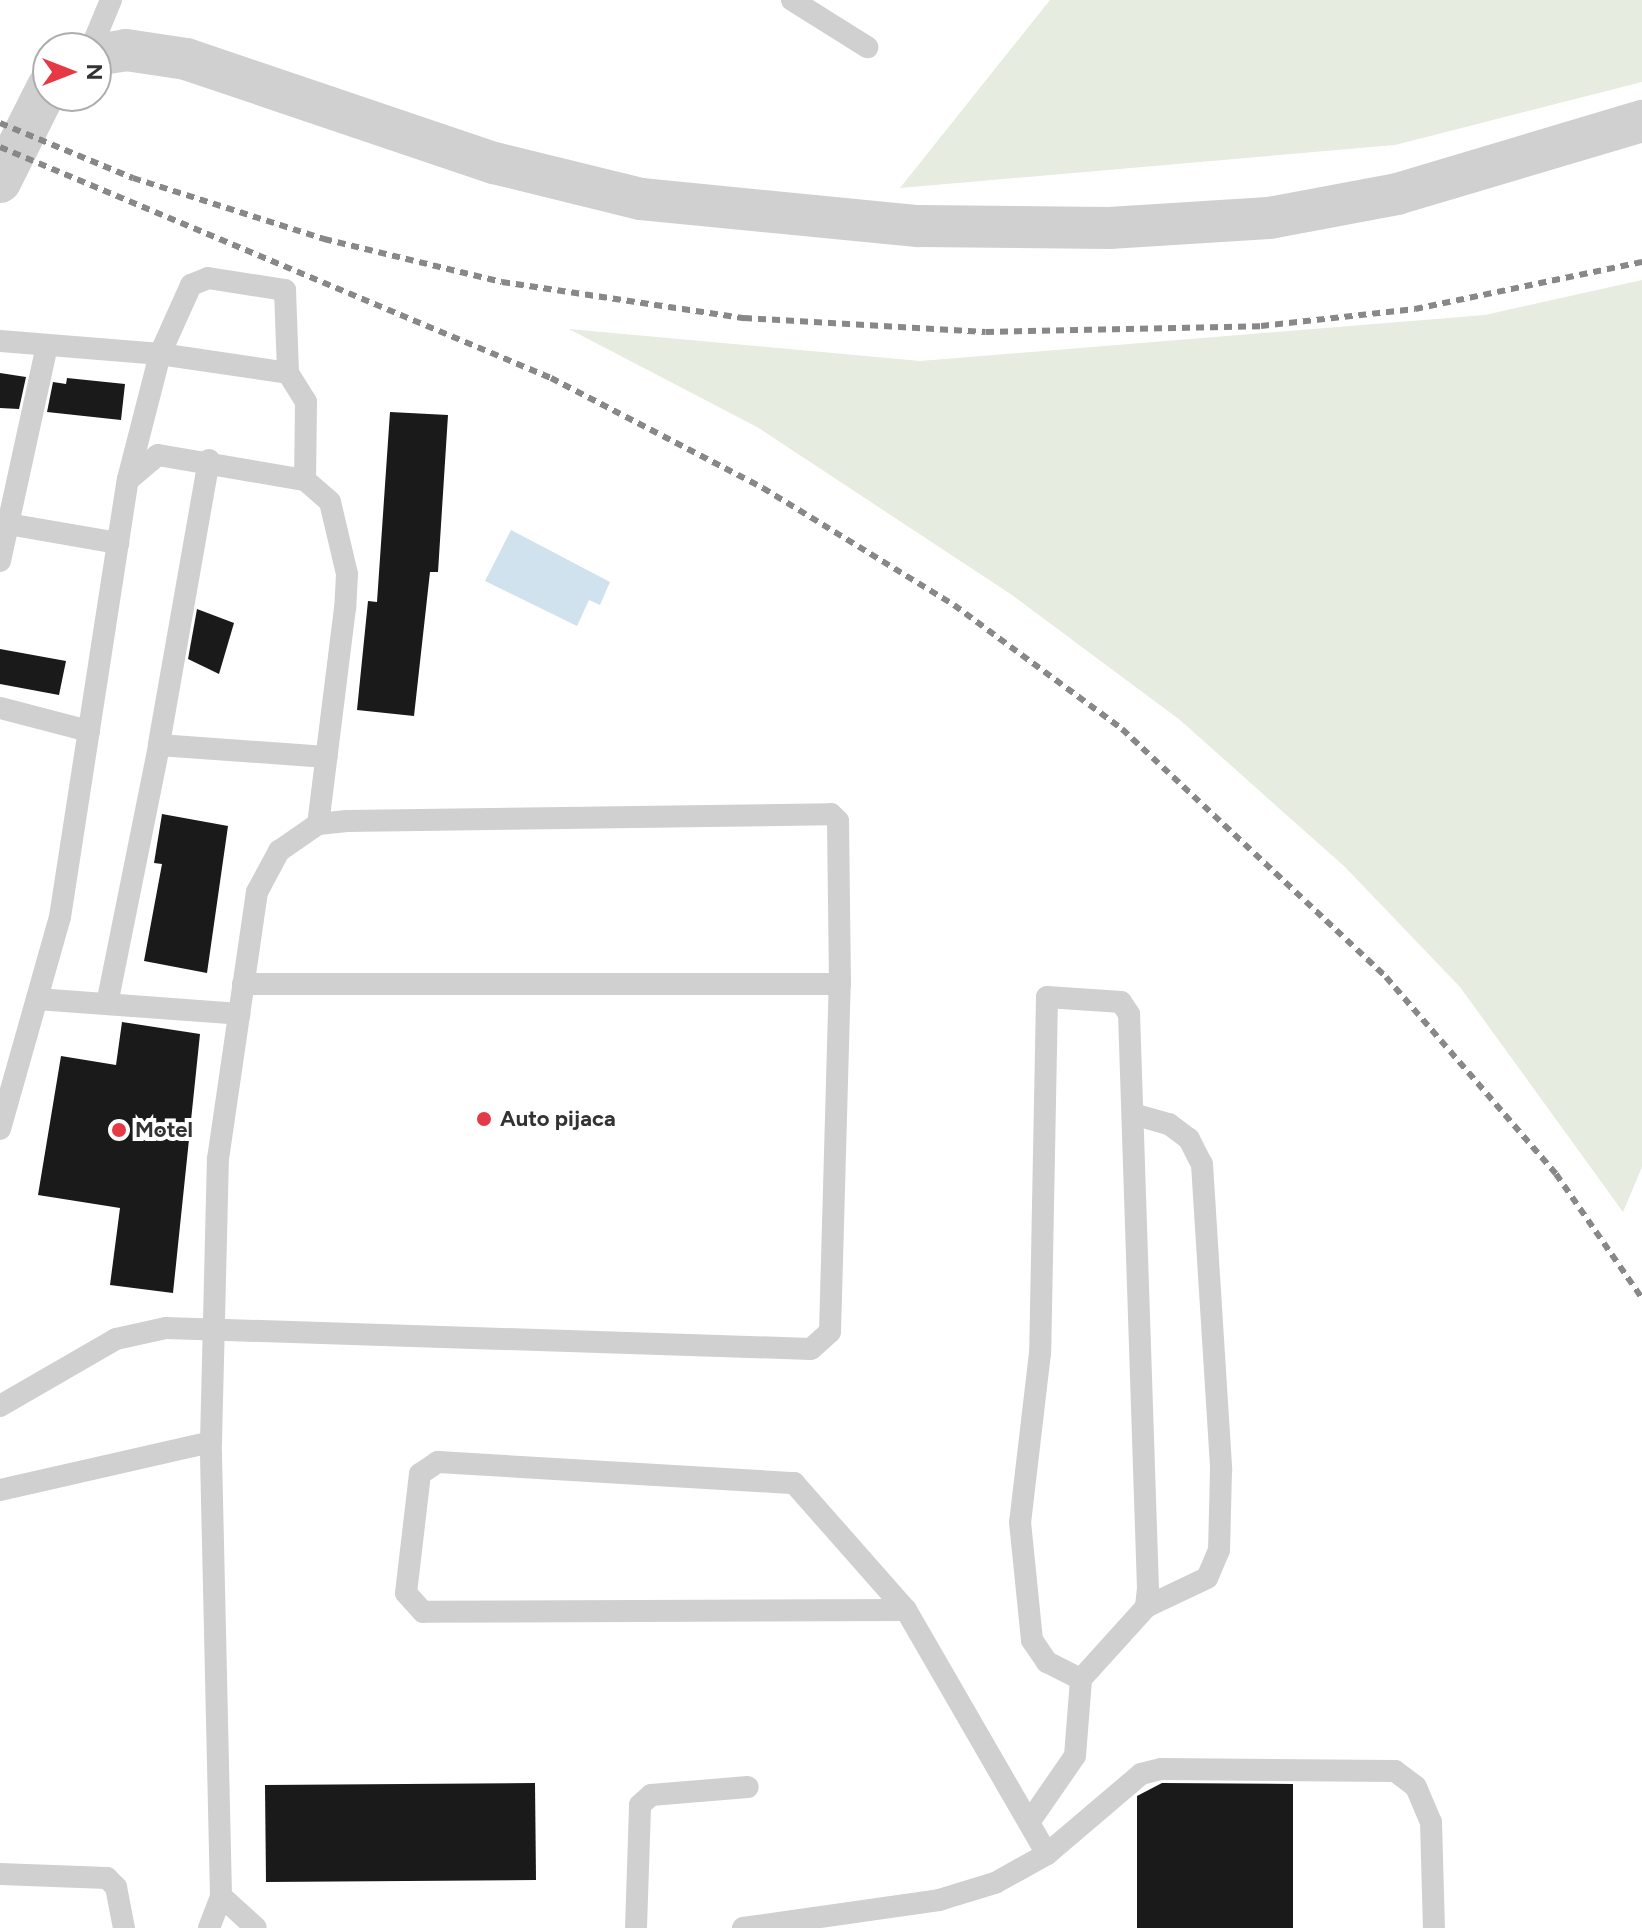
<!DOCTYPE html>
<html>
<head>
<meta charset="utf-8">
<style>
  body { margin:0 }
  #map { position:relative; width:1642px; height:1928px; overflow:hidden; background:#fff; font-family:Figtree,sans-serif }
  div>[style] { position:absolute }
  .green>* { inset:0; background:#e6ecdf }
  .water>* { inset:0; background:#cfe2ee }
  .building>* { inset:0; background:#1a1a1a }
  .lane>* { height:22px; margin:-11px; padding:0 11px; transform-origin:11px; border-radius:11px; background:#d0d0d0 }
  .street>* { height:42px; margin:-21px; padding:0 21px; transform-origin:21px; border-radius:21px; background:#d0d0d0 }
  .rail>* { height:6px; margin-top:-3px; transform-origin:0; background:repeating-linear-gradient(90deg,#888 0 8px,transparent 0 14px) }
  .dots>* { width:22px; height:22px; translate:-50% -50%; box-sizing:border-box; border:4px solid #fff; border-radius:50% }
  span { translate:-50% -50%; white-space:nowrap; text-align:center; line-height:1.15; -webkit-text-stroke:8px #fff; paint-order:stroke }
  .poi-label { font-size:22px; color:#333; font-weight:700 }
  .left { translate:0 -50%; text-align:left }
  .north { position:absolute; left:32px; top:32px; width:80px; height:80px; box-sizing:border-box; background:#fff; border:2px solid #adadad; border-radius:50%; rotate:90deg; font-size:22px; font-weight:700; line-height:32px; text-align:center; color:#333 }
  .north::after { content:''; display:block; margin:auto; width:28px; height:36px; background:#e63946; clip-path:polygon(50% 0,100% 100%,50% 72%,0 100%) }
</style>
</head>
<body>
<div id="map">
  <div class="green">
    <i style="clip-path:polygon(1050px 0,1642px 0,1642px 82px,1395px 145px,900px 188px)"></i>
    <i style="clip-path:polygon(1642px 280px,1642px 1167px,1623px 1212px,1460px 987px,1345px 867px,1180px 720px,1012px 595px,757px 427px,569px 329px,920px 361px,1485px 315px)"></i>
  </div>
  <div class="water">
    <i style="clip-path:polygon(511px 530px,610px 582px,600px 605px,589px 600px,577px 626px,485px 581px)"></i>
  </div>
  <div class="building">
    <i style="clip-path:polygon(0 373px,26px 377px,19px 409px,0 408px)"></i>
    <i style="clip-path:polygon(67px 378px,125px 384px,121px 420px,47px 412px,53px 382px,66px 384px)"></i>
    <i style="clip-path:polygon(390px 412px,448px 415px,438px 572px,430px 572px,414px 716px,357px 710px,368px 601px,377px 602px)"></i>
    <i style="clip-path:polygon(197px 609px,234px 623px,219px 674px,188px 659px)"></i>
    <i style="clip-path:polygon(0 649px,66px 661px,59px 695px,0 684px)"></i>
    <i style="clip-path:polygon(162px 814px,228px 826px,207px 973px,144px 961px,162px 864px,154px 863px)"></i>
    <i style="clip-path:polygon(122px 1022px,200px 1034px,173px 1293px,110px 1285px,120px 1208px,38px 1195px,61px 1056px,116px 1065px)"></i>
    <i style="clip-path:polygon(535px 1783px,536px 1880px,266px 1882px,265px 1785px)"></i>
    <i style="clip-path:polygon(1162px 1783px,1293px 1784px,1293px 1928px,1137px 1928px,1137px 1796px)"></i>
  </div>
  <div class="lane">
    <i style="left:792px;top:0;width:89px;rotate:32.1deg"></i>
    <i style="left:91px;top:48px;width:52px;rotate:-67.4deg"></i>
    <i style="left:0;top:341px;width:161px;rotate:4.6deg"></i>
    <i style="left:160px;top:354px;width:76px;rotate:-65.8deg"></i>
    <i style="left:191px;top:285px;width:18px;rotate:-22deg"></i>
    <i style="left:208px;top:278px;width:78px;rotate:8.9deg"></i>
    <i style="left:285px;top:290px;width:83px;rotate:87.9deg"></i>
    <i style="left:209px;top:460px;width:289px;rotate:100deg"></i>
    <i style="left:159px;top:745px;width:168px;rotate:4.1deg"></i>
    <i style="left:128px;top:479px;width:129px;rotate:-75.6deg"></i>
    <i style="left:160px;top:354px;width:129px;rotate:8.4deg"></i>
    <i style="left:288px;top:373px;width:34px;rotate:58deg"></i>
    <i style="left:306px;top:402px;width:78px;rotate:90.7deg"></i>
    <i style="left:8px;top:524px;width:112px;rotate:9.8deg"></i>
    <i style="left:0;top:561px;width:221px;rotate:-77.7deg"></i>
    <i style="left:0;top:708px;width:92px;rotate:14.5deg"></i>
    <i style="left:37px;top:999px;width:203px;rotate:4.2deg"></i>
    <i style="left:107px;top:1004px;width:264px;rotate:-78.6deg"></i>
    <i style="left:1133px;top:1114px;width:37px;rotate:16deg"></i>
    <i style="left:1169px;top:1124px;width:25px;rotate:37deg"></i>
    <i style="left:1189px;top:1139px;width:28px;rotate:63deg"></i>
    <i style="left:1202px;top:1164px;width:307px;rotate:86.4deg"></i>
    <i style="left:1221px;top:1470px;width:80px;rotate:91.4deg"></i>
    <i style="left:1219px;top:1550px;width:30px;rotate:113deg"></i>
    <i style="left:1207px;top:1578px;width:68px;rotate:154.6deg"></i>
    <i style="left:0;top:1129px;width:220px;rotate:-74.2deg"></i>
    <i style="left:60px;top:917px;width:442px;rotate:-81.2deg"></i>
    <i style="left:128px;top:480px;width:39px;rotate:-40deg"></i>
    <i style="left:158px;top:455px;width:149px;rotate:9.7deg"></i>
    <i style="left:305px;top:480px;width:33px;rotate:41deg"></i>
    <i style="left:330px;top:502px;width:74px;rotate:76.7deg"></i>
    <i style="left:347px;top:574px;width:34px;rotate:93deg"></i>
    <i style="left:345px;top:608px;width:218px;rotate:97.1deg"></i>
    <i style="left:0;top:1406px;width:134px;rotate:-30deg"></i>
    <i style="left:116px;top:1339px;width:51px;rotate:-12.4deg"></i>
    <i style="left:166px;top:1328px;width:645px;rotate:1.86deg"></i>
    <i style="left:811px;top:1349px;width:25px;rotate:-42deg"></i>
    <i style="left:830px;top:1332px;width:348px;rotate:-88.4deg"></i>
    <i style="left:840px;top:984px;width:597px;rotate:180deg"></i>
    <i style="left:0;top:1490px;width:216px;rotate:-12.8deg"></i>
    <i style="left:906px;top:1610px;width:483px;rotate:179.8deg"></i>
    <i style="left:423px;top:1612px;width:25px;rotate:-132deg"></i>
    <i style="left:406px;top:1593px;width:120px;rotate:-83.3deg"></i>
    <i style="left:420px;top:1474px;width:22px;rotate:-34deg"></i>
    <i style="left:438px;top:1462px;width:357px;rotate:3.4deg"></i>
    <i style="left:794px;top:1483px;width:169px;rotate:48.6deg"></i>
    <i style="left:906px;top:1610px;width:282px;rotate:60deg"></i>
    <i style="left:1032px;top:1818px;width:75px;rotate:-55.3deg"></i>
    <i style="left:1075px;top:1756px;width:77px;rotate:-85.5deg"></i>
    <i style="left:1081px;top:1679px;width:97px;rotate:-47.9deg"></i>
    <i style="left:1146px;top:1607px;width:18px;rotate:-84deg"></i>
    <i style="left:1148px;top:1589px;width:575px;rotate:-91.89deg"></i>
    <i style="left:1129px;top:1014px;width:14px;rotate:-124deg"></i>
    <i style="left:1121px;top:1002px;width:74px;rotate:-176.1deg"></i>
    <i style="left:1047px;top:997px;width:356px;rotate:91.1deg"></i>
    <i style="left:1040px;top:1353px;width:170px;rotate:96.7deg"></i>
    <i style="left:1020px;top:1522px;width:119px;rotate:84.2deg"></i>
    <i style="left:1032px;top:1640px;width:27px;rotate:56deg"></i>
    <i style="left:1047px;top:1662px;width:38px;rotate:27deg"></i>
    <i style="left:0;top:1874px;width:107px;rotate:2.1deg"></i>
    <i style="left:107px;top:1878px;width:13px;rotate:45deg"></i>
    <i style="left:116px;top:1887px;width:42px;rotate:79deg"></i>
    <i style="left:221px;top:1896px;width:47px;rotate:42.4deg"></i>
    <i style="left:209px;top:1928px;width:34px;rotate:-69deg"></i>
    <i style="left:221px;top:1896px;width:454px;rotate:-91.3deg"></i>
    <i style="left:211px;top:1442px;width:283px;rotate:-88.6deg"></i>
    <i style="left:218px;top:1159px;width:270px;rotate:-81.7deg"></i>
    <i style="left:257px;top:892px;width:47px;rotate:-61.8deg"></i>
    <i style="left:279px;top:851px;width:47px;rotate:-34.7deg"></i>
    <i style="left:318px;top:824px;width:29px;rotate:-6deg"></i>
    <i style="left:347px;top:821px;width:484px;rotate:-0.8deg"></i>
    <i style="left:831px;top:814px;width:10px;rotate:45deg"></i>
    <i style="left:838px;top:821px;width:163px;rotate:89.3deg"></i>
    <i style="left:636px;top:1928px;width:123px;rotate:-88.1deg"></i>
    <i style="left:640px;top:1805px;width:15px;rotate:-42deg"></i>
    <i style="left:651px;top:1795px;width:97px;rotate:-4.7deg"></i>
    <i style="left:743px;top:1928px;width:198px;rotate:-8.1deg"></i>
    <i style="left:939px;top:1900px;width:59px;rotate:-16.9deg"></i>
    <i style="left:995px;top:1883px;width:60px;rotate:-29.1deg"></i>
    <i style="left:1047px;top:1854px;width:123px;rotate:-40.4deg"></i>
    <i style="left:1141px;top:1774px;width:21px;rotate:-14deg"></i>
    <i style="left:1161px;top:1769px;width:234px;rotate:0.5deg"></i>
    <i style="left:1395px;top:1771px;width:26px;rotate:37deg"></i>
    <i style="left:1416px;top:1787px;width:38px;rotate:67deg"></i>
    <i style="left:1431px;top:1822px;width:106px;rotate:88.4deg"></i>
  </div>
  <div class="street">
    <i style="left:96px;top:55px;width:30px;rotate:-9deg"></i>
    <i style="left:126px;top:50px;width:61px;rotate:8.5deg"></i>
    <i style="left:186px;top:59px;width:325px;rotate:18.7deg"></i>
    <i style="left:494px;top:163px;width:151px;rotate:13.8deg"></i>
    <i style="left:641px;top:199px;width:278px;rotate:5.6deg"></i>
    <i style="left:918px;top:226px;width:191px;rotate:0.6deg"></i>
    <i style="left:1109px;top:228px;width:160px;rotate:-3.6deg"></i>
    <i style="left:1269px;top:218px;width:130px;rotate:-10.6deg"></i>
    <i style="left:1397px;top:194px;width:256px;rotate:-16.6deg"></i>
    <i style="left:0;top:182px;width:107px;rotate:-63.4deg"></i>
  </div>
  <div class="rail">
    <i style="left:0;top:123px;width:144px;rotate:22.5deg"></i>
    <i style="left:133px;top:178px;width:201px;rotate:17.7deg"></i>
    <i style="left:324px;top:239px;width:183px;rotate:13.6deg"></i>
    <i style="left:502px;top:282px;width:245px;rotate:8.5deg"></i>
    <i style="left:744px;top:318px;width:242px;rotate:3.3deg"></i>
    <i style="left:986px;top:332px;width:275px;rotate:-1.2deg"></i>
    <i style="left:1261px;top:326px;width:155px;rotate:-6.3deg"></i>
    <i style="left:1415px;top:309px;width:232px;rotate:-11.7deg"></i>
    <i style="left:0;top:147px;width:597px;rotate:22.75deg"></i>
    <i style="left:551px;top:378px;width:239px;rotate:27.4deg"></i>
    <i style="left:763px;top:488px;width:224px;rotate:31.5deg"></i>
    <i style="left:954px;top:605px;width:209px;rotate:36.4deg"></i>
    <i style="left:1122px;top:729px;width:362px;rotate:43.2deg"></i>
    <i style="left:1386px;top:977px;width:260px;rotate:49.2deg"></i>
    <i style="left:1556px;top:1174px;width:151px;rotate:55.3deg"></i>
  </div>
  <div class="dots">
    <i style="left:484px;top:1119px;background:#e63946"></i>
    <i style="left:119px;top:1130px;background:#e63946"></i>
  </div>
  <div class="poi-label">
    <span class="left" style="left:500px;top:1119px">Auto pijaca</span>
    <span class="left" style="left:135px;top:1130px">Motel</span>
  </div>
  <div class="north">N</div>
</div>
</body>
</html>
